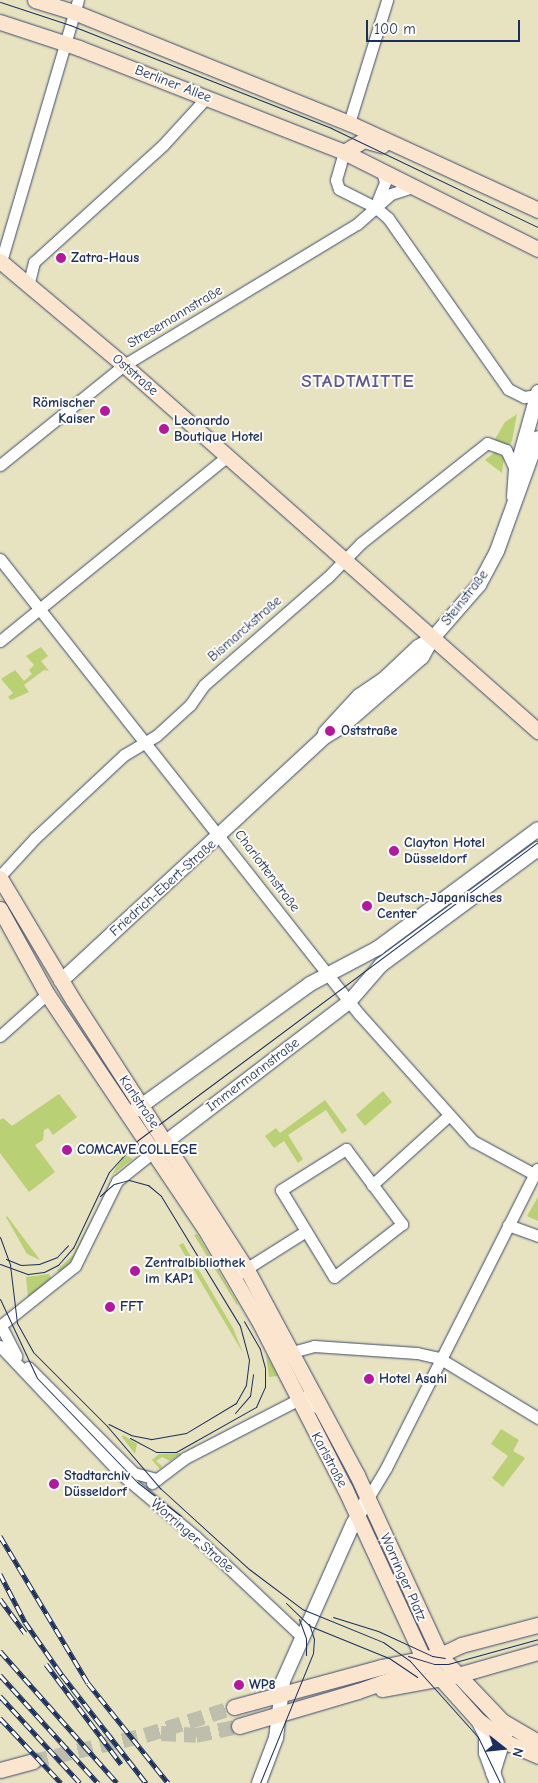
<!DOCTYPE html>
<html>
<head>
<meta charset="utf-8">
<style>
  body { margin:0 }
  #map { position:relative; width:538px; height:1783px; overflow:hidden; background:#e7e2c0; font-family:"Comic Neue",sans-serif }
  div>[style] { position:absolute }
  .green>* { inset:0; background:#b9d074 }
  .secondary-tunnel>* { height:15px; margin-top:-7.5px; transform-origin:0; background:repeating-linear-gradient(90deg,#bebeac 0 15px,transparent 0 23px) }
  .roads { filter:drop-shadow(0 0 1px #3a4a6d) drop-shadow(0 0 1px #3a4a6d) }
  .minor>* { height:11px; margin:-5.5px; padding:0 5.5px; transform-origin:5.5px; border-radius:5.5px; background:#fff }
  .tertiary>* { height:14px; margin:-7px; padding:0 7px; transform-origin:7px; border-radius:7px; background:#fff }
  .secondary>* { height:15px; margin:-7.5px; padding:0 7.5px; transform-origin:7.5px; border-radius:7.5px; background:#fbe5cf }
  .tram>* { height:1px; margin:-0.5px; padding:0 0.5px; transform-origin:0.5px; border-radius:0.5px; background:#1b2f5e }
  .rail>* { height:5px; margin-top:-2.5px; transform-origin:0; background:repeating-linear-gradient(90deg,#fdfcf7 0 9px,#1b2f5e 0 18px); box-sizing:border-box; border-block:1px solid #1b2f5e }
  .dots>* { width:14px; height:14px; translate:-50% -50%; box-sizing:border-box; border:2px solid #fdfcf7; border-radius:50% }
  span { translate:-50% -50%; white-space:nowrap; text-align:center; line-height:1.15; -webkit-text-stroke:4px #fdfcf7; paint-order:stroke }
  .street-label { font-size:14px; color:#1b2f5e }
  .poi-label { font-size:14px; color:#1b2f5e; font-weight:700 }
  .left { translate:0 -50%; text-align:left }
  .right { translate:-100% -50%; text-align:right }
  .district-label { font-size:19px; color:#5e5a91; font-weight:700; letter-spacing:1px }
  .north { position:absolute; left:478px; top:1723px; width:50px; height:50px; -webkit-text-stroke:4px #fdfcf7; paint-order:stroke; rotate:106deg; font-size:14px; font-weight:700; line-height:20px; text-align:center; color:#1b2f5e }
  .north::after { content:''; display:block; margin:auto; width:18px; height:22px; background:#1b2f5e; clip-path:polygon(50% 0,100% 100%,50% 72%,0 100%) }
  .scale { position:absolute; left:366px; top:20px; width:154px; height:22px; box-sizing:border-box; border:2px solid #1b2f5e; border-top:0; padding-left:6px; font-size:15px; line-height:18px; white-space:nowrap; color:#1b2f5e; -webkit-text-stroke:4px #fdfcf7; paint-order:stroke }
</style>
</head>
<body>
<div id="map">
  <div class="green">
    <i style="clip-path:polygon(517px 414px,512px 441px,507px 449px,494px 441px,505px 422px)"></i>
    <i style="clip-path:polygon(495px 452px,504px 458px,502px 473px,485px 460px)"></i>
    <i style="clip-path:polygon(41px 647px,48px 656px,41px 661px,49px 671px,44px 670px,24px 685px,29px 692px,11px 700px,8px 697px,13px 693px,1px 679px,15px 670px,24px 681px,32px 674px,29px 670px,34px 665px,26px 656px)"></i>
    <i style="clip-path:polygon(383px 1091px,392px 1102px,365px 1126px,356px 1115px)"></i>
    <i style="clip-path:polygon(59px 1094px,77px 1117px,53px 1135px,48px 1128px,44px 1130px,43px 1140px,35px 1145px,55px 1172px,29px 1192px,0 1153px,0 1120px,3px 1118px,12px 1126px)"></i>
    <i style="clip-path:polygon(325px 1100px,347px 1130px,342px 1134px,326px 1110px,288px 1135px,303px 1159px,298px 1163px,284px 1141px,274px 1148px,265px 1136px,276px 1128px,280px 1133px)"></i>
    <i style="clip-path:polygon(125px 1155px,133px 1159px,112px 1175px,117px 1166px)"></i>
    <i style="clip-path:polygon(538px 1197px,538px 1221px,527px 1216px)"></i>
    <i style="clip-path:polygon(102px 1199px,71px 1262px,60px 1274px,57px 1270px,73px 1255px)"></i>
    <i style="clip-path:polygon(6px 1217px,7px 1216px,40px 1260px,27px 1254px)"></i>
    <i style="clip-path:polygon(197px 1234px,238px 1304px,237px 1305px,194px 1235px)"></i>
    <i style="clip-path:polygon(183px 1243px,233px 1328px,243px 1353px,179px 1245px)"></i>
    <i style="clip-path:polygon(49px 1274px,52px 1280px,28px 1297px,26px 1277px)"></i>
    <i style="clip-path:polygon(266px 1354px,278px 1376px,269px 1377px)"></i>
    <i style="clip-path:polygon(501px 1429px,519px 1440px,513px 1451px,525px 1458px,503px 1487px,492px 1478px,508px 1456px,491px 1444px)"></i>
    <i style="clip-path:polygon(123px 1435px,137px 1444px,135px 1454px,122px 1437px)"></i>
    <i style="clip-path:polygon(159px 1454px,180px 1453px,181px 1454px,170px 1461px,162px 1457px,156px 1461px,162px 1466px,160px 1469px,152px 1460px)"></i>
  </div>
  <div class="secondary-tunnel">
    <i style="left:161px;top:1733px;width:35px;rotate:3deg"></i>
    <i style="left:196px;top:1735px;width:44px;rotate:-11.8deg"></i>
    <i style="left:33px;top:1761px;width:115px;rotate:-13.1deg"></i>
    <i style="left:145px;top:1735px;width:93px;rotate:-17.5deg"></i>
  </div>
  <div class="roads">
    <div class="minor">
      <i style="left:349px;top:123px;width:129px;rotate:-72.8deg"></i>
      <i style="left:344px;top:152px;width:29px;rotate:106deg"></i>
      <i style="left:336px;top:180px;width:9px;rotate:72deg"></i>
      <i style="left:339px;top:189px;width:40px;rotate:26.6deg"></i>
      <i style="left:375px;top:207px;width:17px;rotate:40deg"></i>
      <i style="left:388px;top:218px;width:209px;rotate:54.9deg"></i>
      <i style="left:508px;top:389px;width:18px;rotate:27deg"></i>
      <i style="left:524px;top:397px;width:13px;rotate:-9deg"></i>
      <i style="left:375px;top:207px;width:27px;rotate:-68deg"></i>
      <i style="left:385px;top:182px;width:10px;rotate:-107deg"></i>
      <i style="left:0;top:265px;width:276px;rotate:-73.6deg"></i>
      <i style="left:29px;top:282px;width:21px;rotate:-76deg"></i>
      <i style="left:34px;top:262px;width:174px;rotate:-42.2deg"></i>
      <i style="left:163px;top:145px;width:65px;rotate:-47.5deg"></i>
      <i style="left:0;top:465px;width:159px;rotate:-38.9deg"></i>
      <i style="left:124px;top:365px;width:272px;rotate:-31.2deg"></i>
      <i style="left:357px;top:224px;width:45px;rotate:-41.4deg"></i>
      <i style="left:391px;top:194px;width:25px;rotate:-18deg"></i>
      <i style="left:0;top:559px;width:580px;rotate:51.73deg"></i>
      <i style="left:359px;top:1014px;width:171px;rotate:48.1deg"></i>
      <i style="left:473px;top:1141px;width:69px;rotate:28.4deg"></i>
      <i style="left:0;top:641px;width:294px;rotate:-39.1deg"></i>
      <i style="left:0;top:876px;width:52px;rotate:-47.4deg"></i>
      <i style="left:35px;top:838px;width:122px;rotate:-43deg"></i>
      <i style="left:124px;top:755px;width:37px;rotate:-31deg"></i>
      <i style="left:156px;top:736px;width:46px;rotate:-42.4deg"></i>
      <i style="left:190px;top:705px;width:24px;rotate:-55deg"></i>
      <i style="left:204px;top:685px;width:164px;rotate:-41.1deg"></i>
      <i style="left:328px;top:577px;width:47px;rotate:-45.9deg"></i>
      <i style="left:361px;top:543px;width:161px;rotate:-38.4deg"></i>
      <i style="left:487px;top:443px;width:20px;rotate:20deg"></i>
      <i style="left:506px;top:450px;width:23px;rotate:65deg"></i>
      <i style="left:0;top:1036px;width:63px;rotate:-41.8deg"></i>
      <i style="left:346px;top:1149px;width:94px;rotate:53.3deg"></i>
      <i style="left:402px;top:1224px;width:86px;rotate:142.1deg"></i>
      <i style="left:334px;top:1277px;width:102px;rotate:-121.3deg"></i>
      <i style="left:281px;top:1190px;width:77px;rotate:-32.2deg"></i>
      <i style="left:372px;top:1185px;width:103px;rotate:-42.2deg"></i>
      <i style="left:508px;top:1225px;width:32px;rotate:20deg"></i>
      <i style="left:233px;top:1277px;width:86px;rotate:-32.2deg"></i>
      <i style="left:0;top:1326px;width:96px;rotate:-38.7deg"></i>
      <i style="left:75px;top:1266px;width:95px;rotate:-63.7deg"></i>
      <i style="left:117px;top:1181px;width:46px;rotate:-38.9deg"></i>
      <i style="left:1px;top:1326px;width:34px;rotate:63deg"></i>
      <i style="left:0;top:1346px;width:176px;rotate:46.6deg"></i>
      <i style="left:121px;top:1474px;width:97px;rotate:40deg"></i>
      <i style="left:195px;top:1536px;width:147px;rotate:43.3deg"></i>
      <i style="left:286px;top:1349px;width:7px;rotate:27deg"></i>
      <i style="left:292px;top:1352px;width:23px;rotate:-15deg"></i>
      <i style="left:314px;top:1346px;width:103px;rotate:3.9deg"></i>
      <i style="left:417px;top:1353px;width:23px;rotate:13deg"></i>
      <i style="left:439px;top:1358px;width:116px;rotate:31.2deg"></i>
      <i style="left:28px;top:1367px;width:150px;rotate:45deg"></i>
      <i style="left:134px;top:1473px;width:24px;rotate:15deg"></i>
      <i style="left:152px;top:1483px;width:41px;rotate:-37.1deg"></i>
      <i style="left:185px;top:1458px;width:133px;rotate:-27.3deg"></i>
      <i style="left:303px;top:1397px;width:24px;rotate:36deg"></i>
      <i style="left:368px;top:1498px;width:35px;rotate:-59deg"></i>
      <i style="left:386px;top:1468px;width:335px;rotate:-63.2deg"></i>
    </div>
    <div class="tertiary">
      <i style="left:514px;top:497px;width:26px;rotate:-86deg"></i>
      <i style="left:516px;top:471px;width:82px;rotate:-74.4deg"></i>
      <i style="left:325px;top:733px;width:50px;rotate:-47.4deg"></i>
      <i style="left:359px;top:696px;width:29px;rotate:-34deg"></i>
      <i style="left:383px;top:680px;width:48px;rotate:-43.3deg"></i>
      <i style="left:418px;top:647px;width:16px;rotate:-30deg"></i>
      <i style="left:432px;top:639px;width:72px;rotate:-49deg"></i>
      <i style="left:479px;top:585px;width:38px;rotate:-62deg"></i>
      <i style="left:497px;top:551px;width:120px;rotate:-70.1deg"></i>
      <i style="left:61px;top:981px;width:357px;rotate:-42.8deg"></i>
      <i style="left:323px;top:738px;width:26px;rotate:-32deg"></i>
      <i style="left:345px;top:724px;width:102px;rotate:-41deg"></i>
      <i style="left:422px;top:657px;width:21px;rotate:-61deg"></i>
      <i style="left:134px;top:1111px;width:217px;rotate:-35.8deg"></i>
      <i style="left:310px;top:984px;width:77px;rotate:-27.9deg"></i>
      <i style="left:378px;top:948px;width:199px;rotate:-36.6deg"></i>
      <i style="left:158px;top:1148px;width:240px;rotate:-37.4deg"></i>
      <i style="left:349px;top:1002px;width:49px;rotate:-49.1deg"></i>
      <i style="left:381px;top:965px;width:195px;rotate:-36.5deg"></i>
      <i style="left:478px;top:1720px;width:18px;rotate:63deg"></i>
      <i style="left:486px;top:1736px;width:17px;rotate:90deg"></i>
      <i style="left:486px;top:1753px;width:32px;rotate:70deg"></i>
      <i style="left:493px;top:1773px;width:44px;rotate:-72.8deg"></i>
      <i style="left:259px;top:1783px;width:48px;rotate:-69.3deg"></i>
      <i style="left:276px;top:1738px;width:57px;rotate:-83deg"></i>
      <i style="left:283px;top:1681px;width:172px;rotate:-66deg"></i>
      <i style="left:353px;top:1524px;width:30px;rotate:-60deg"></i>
    </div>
    <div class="secondary">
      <i style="left:35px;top:0;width:41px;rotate:17.1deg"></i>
      <i style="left:74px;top:12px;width:297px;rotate:22deg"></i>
      <i style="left:349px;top:123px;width:208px;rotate:24.7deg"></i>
      <i style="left:0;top:22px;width:83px;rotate:18.2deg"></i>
      <i style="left:79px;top:48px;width:285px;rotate:21.4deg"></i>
      <i style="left:344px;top:152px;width:217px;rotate:26.6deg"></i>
      <i style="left:344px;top:152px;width:23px;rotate:-31deg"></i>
      <i style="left:364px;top:140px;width:19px;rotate:16deg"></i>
      <i style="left:0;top:261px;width:162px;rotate:40deg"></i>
      <i style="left:124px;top:365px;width:553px;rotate:41.48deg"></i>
      <i style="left:0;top:878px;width:142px;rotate:59.1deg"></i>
      <i style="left:73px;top:1000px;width:319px;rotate:57.2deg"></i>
      <i style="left:246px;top:1268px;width:235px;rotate:61.8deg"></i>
      <i style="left:357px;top:1475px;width:200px;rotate:65.2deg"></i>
      <i style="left:441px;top:1657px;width:88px;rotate:46.4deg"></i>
      <i style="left:502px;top:1721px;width:42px;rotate:30.3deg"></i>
      <i style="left:0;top:909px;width:97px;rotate:61.1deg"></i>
      <i style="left:47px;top:994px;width:283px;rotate:56.1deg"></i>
      <i style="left:205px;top:1229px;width:111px;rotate:59.7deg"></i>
      <i style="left:261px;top:1325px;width:184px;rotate:62.9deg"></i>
      <i style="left:345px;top:1489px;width:188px;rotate:65.2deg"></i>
      <i style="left:424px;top:1660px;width:81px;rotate:48deg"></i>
      <i style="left:478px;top:1720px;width:38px;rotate:37deg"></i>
      <i style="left:508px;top:1743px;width:33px;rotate:23deg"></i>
      <i style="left:382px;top:1689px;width:77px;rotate:-10.4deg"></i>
      <i style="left:458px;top:1675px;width:83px;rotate:-16deg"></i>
      <i style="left:234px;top:1707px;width:152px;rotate:-15.2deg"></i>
      <i style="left:381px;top:1667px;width:60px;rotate:-11.5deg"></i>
      <i style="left:440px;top:1655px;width:23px;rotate:-25deg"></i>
      <i style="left:461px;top:1645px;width:80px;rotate:-14.6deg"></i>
      <i style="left:239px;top:1726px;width:124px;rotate:-16.4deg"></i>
      <i style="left:358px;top:1691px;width:57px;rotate:-19.4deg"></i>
      <i style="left:412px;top:1672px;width:26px;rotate:-29deg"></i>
      <i style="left:0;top:1770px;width:34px;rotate:-15deg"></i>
    </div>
  </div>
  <div class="tram">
    <i style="left:0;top:2px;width:74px;rotate:18.2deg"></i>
    <i style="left:70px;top:25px;width:281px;rotate:21.5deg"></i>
    <i style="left:331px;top:128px;width:229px;rotate:25.6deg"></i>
    <i style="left:100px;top:1196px;width:18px;rotate:-41deg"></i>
    <i style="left:114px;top:1184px;width:16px;rotate:-15deg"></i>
    <i style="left:129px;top:1180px;width:20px;rotate:15deg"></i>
    <i style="left:148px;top:1185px;width:17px;rotate:40deg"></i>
    <i style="left:161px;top:1196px;width:152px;rotate:58.7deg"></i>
    <i style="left:240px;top:1326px;width:35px;rotate:75deg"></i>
    <i style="left:249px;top:1360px;width:25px;rotate:97deg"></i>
    <i style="left:246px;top:1385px;width:21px;rotate:119deg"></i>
    <i style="left:236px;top:1403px;width:58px;rotate:149deg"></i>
    <i style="left:186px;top:1433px;width:36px;rotate:170deg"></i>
    <i style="left:151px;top:1439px;width:20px;rotate:-169deg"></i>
    <i style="left:131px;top:1435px;width:25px;rotate:-154deg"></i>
    <i style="left:0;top:1237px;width:30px;rotate:70deg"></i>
    <i style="left:10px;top:1265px;width:58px;rotate:83.1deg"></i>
    <i style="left:17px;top:1323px;width:33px;rotate:61deg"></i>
    <i style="left:33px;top:1352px;width:105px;rotate:45deg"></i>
    <i style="left:107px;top:1426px;width:82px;rotate:49.5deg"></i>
    <i style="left:160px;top:1488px;width:120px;rotate:42.3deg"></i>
    <i style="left:249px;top:1569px;width:66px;rotate:37deg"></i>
    <i style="left:302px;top:1609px;width:87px;rotate:22.2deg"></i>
    <i style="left:383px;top:1642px;width:33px;rotate:35deg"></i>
    <i style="left:410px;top:1661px;width:102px;rotate:48.2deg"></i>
    <i style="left:478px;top:1737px;width:51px;rotate:64.4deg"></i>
    <i style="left:6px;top:1259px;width:16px;rotate:22deg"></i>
    <i style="left:21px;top:1265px;width:18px;rotate:-3deg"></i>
    <i style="left:39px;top:1264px;width:19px;rotate:-21deg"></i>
    <i style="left:57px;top:1257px;width:16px;rotate:-47deg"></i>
    <i style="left:0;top:1264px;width:30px;rotate:20deg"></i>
    <i style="left:28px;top:1274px;width:16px;rotate:-7deg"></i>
    <i style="left:44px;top:1272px;width:16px;rotate:-27deg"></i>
    <i style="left:58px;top:1265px;width:23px;rotate:-49deg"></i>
    <i style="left:73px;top:1248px;width:84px;rotate:-64.7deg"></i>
    <i style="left:109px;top:1172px;width:43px;rotate:-47.8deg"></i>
    <i style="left:138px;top:1140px;width:499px;rotate:-36.7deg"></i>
    <i style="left:0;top:1299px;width:87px;rotate:64.9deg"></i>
    <i style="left:37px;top:1378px;width:144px;rotate:46.1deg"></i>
    <i style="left:137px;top:1482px;width:56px;rotate:37.7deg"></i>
    <i style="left:235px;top:1413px;width:23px;rotate:-49deg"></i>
    <i style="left:250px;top:1396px;width:22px;rotate:-82deg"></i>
    <i style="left:130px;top:1438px;width:30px;rotate:28deg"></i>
    <i style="left:156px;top:1452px;width:20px"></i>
    <i style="left:176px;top:1452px;width:92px;rotate:-29.4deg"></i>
    <i style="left:256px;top:1407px;width:22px;rotate:-66deg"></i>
    <i style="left:265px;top:1387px;width:19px;rotate:-90deg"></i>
    <i style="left:265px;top:1368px;width:20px;rotate:-105deg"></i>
    <i style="left:260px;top:1349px;width:32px;rotate:-120deg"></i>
    <i style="left:286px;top:1603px;width:33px;rotate:44deg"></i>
    <i style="left:310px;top:1626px;width:85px;rotate:22.1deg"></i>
    <i style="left:389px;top:1658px;width:34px;rotate:34deg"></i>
    <i style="left:333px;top:1617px;width:47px;rotate:17.3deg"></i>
    <i style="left:378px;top:1631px;width:60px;rotate:24.8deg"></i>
    <i style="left:432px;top:1656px;width:13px;rotate:9deg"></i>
    <i style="left:299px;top:1619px;width:20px;rotate:70deg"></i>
    <i style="left:306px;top:1638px;width:17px;rotate:90deg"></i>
    <i style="left:408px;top:1656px;width:27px;rotate:17deg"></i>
    <i style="left:434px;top:1664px;width:14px"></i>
    <i style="left:448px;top:1664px;width:93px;rotate:-15.5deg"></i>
    <i style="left:260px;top:1783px;width:140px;rotate:-67.8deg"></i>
    <i style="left:313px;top:1653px;width:14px;rotate:-86deg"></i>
    <i style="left:314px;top:1639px;width:16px;rotate:-108deg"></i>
  </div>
  <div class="rail">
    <i style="left:0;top:1536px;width:171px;rotate:59.1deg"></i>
    <i style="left:88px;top:1683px;width:128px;rotate:51.3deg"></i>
    <i style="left:0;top:1574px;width:54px;rotate:62.5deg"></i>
    <i style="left:25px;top:1622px;width:65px;rotate:55.1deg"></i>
    <i style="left:62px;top:1675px;width:137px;rotate:52.1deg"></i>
    <i style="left:0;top:1599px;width:42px;rotate:53.7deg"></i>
    <i style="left:0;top:1651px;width:176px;rotate:48.4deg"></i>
    <i style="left:46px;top:1664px;width:125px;rotate:53.1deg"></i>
    <i style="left:0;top:1675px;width:146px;rotate:47.8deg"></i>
    <i style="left:0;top:1696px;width:118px;rotate:47.4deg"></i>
    <i style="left:0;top:1718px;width:89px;rotate:46.8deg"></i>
  </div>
  <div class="dots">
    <i style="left:61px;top:258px;background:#b5179e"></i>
    <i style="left:105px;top:411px;background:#b5179e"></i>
    <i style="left:164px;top:429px;background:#b5179e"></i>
    <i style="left:330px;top:731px;background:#b5179e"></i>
    <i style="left:394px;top:851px;background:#b5179e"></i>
    <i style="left:367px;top:906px;background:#b5179e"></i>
    <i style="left:67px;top:1150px;background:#b5179e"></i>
    <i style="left:135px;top:1271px;background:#b5179e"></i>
    <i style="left:110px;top:1307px;background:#b5179e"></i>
    <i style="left:369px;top:1379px;background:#b5179e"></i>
    <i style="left:54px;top:1484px;background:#b5179e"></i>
    <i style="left:239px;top:1685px;background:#b5179e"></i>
  </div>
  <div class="street-label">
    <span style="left:173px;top:84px;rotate:21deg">Berliner Allee</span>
    <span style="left:175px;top:317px;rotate:-31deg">Stresemannstraße</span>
    <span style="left:135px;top:375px;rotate:41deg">Oststraße</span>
    <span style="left:465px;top:598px;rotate:-52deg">Steinstraße</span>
    <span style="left:245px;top:629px;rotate:-41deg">Bismarckstraße</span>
    <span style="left:267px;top:871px;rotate:53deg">Charlottenstraße</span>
    <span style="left:163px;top:888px;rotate:-42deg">Friedrich-Ebert-Straße</span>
    <span style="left:253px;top:1075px;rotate:-37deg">Immermannstraße</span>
    <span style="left:139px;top:1102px;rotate:56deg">Karlstraße</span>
    <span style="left:329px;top:1460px;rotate:62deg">Karlstraße</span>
    <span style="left:192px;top:1536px;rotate:41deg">Worringer Straße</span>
    <span style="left:403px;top:1577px;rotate:66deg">Worringer Platz</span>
  </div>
  <div class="poi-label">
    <span class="left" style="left:71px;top:258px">Zatra-Haus</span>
    <span class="right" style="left:95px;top:411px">Römischer<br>Kaiser</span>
    <span class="left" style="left:174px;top:429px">Leonardo<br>Boutique Hotel</span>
    <span class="left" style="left:341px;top:731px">Oststraße</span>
    <span class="left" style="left:404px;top:851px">Clayton Hotel<br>Düsseldorf</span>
    <span class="left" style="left:377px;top:906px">Deutsch-Japanisches<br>Center</span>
    <span class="left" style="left:77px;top:1150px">COMCAVE.COLLEGE</span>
    <span class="left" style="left:145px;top:1271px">Zentralbibliothek<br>im KAP1</span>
    <span class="left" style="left:120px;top:1307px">FFT</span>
    <span class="left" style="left:379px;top:1379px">Hotel Asahi</span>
    <span class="left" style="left:64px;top:1484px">Stadtarchiv<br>Düsseldorf</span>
    <span class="left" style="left:249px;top:1685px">WP8</span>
  </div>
  <div class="district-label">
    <span style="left:358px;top:382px">STADTMITTE</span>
  </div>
  <div class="north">N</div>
  <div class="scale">100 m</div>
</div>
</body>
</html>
